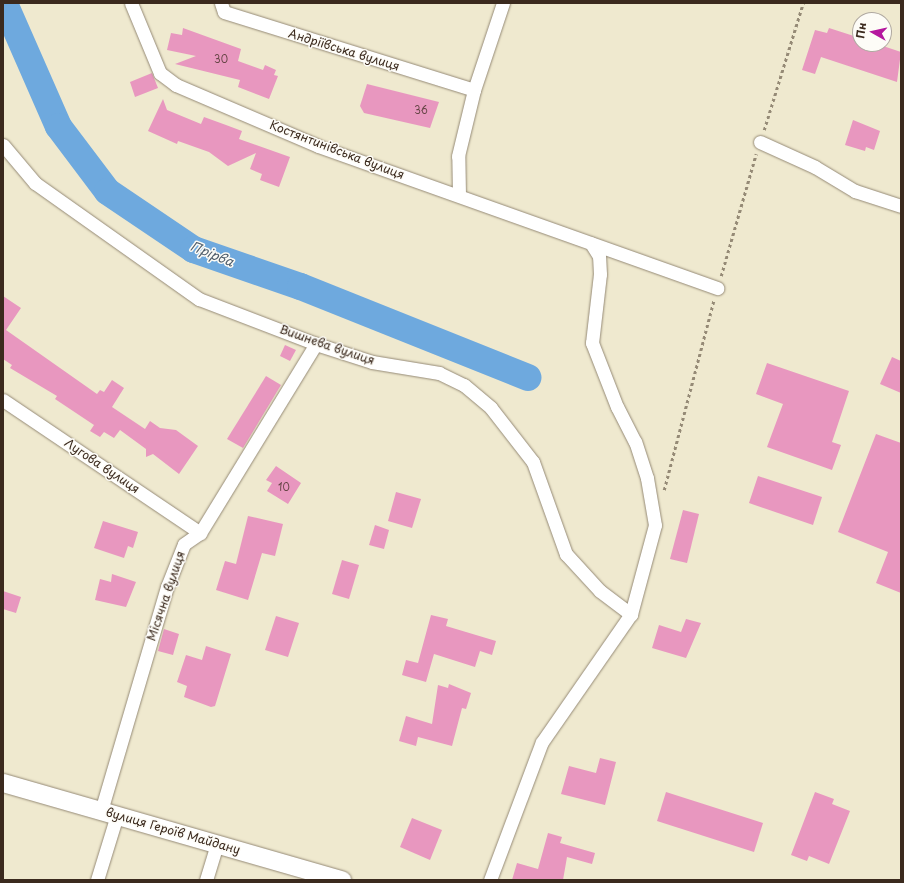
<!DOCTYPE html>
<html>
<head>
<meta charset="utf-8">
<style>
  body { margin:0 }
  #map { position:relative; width:904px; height:883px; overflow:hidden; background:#efe9cf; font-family:"Playpen Sans",sans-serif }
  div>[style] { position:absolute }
  .river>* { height:27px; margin:-13.5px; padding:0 13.5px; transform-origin:13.5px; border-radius:13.5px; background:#6ea9de }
  .building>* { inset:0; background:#e897bf }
  .path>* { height:2.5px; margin-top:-1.25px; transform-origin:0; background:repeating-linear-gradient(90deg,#958a76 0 3px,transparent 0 6px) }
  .roads { filter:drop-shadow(0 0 1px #958a76) drop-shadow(0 0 1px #958a76) }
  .street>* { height:13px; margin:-6.5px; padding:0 6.5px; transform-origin:6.5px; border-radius:6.5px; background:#fff }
  .secondary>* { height:18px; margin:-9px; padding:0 9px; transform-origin:9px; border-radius:9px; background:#fff }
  span { translate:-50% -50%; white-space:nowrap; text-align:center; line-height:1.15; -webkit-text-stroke:3px #fdfcf7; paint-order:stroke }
  .number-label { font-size:10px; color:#664546 }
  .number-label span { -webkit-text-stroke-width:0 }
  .street-label { font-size:12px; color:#3b2a1e }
  .water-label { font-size:13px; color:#4f5d6b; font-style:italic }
  .frame { position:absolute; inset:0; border:4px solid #3b2a1e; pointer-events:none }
  .north { position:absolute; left:852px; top:12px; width:40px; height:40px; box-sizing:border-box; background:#fdfcf7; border:1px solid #afa8a0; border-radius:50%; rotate:278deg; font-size:11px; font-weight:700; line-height:16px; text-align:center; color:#3b2a1e }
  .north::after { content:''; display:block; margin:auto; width:14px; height:18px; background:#b5179e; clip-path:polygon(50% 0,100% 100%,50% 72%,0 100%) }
</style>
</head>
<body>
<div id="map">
  <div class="river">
    <i style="left:4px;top:3px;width:134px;rotate:66.3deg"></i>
    <i style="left:58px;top:126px;width:81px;rotate:53deg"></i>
    <i style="left:107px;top:191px;width:104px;rotate:34deg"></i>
    <i style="left:193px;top:249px;width:113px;rotate:19.1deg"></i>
    <i style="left:300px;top:286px;width:245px;rotate:21.8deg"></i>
  </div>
  <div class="building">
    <i style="clip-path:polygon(183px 28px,241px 49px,238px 61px,263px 70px,265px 65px,276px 70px,274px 75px,278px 76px,269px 99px,238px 87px,240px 80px,175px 64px,196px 56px,167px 50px,171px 33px,182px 35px)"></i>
    <i style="clip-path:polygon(829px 28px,860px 38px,860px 44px,877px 44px,901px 52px,897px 82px,821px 57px,815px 74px,802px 70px,815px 30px,827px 33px)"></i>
    <i style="clip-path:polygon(152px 73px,158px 88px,135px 97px,130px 82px)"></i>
    <i style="clip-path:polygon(367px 84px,439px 102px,430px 128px,364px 113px,360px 106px)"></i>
    <i style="clip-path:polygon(163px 99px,167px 110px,201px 124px,204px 117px,226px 125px,242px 131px,239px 139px,290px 157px,279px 187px,260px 180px,262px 174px,250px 169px,256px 153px,228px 166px,209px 152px,178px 141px,177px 144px,148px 131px)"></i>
    <i style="clip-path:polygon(853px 120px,880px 131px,874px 150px,866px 147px,865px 151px,845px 145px)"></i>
    <i style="clip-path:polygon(3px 296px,21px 308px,6px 330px,97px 394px,100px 390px,104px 392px,112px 380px,124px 388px,112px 407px,145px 429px,150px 421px,160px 428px,176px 430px,198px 446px,179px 474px,153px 454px,146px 457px,146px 449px,120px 430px,114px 438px,104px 432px,100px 437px,90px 431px,94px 425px,55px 399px,57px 396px,10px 368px,12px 365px,3px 359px)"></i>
    <i style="clip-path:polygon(285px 345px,296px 350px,290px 361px,280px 356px)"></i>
    <i style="clip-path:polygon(892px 357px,901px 361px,901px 393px,880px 384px)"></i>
    <i style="clip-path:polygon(767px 363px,849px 391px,832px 442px,841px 445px,832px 470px,767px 447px,783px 404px,756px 394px)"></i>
    <i style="clip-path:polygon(266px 376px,281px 385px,243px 448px,227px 439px)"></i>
    <i style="clip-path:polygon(876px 434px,901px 443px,901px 593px,876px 583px,888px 552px,838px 532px)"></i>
    <i style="clip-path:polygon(276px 466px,301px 483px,288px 504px,267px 491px,272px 483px,266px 480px)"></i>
    <i style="clip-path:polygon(758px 476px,822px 497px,813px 525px,749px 503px)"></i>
    <i style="clip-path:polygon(396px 492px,421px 499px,412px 528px,388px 521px)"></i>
    <i style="clip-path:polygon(683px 510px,699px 514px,687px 563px,670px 559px)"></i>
    <i style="clip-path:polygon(248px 516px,283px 524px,275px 556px,262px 553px,248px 600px,216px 590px,225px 561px,236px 564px)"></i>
    <i style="clip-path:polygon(103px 521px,138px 532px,133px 548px,128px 546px,124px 558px,94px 548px)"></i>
    <i style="clip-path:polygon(375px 525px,389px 530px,384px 549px,369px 545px)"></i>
    <i style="clip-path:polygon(342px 560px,359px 565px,349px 599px,332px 594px)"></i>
    <i style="clip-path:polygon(112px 574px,136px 582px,126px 607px,95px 600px,100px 579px,111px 582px)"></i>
    <i style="clip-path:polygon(3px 591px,21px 597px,16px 613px,3px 609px)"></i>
    <i style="clip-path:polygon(431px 615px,448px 619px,446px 626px,496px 641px,492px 655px,480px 651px,475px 667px,434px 654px,426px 682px,402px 675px,406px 660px,418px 663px)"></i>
    <i style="clip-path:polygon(276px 616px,299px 623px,288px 657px,265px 650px)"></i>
    <i style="clip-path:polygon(686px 619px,701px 623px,686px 658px,652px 648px,659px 625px,681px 632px)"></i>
    <i style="clip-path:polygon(164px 629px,179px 634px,173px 655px,158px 651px)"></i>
    <i style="clip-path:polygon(206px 646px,231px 654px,215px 706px,211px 707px,184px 697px,187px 686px,177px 682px,186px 655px,202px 660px)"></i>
    <i style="clip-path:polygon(449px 684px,471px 693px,466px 709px,462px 708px,452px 746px,418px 737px,416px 746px,399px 741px,406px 716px,432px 724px,438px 685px,448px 688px)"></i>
    <i style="clip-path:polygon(600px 758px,616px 762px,605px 805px,561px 794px,569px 766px,596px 773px)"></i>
    <i style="clip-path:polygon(666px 792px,763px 823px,754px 852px,657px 821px)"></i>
    <i style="clip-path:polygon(815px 792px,834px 799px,832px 804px,850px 811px,829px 864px,809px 856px,807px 861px,791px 855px)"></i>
    <i style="clip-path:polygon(412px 818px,442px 830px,430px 860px,400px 847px)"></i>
    <i style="clip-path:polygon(548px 833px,562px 837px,560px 843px,595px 853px,592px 864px,567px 857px,563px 880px,512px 880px,517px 863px,538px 869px)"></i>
  </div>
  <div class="path">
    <i style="left:764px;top:130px;width:133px;rotate:-72.9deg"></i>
    <i style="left:721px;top:276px;width:127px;rotate:-74deg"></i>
    <i style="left:664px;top:490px;width:196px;rotate:-75.3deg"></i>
  </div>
  <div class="roads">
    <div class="street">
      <i style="left:131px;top:3px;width:76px;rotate:67.5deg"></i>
      <i style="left:160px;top:73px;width:20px;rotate:37deg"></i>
      <i style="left:176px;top:85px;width:155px;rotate:23.2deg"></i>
      <i style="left:318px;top:146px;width:424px;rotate:19.6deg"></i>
      <i style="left:221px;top:3px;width:9px;rotate:72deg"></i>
      <i style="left:224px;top:12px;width:262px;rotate:17.3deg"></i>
      <i style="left:760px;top:142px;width:60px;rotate:24.4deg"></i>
      <i style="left:815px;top:167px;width:47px;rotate:31deg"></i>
      <i style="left:855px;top:191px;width:48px;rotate:18.1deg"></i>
      <i style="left:3px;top:145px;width:50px;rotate:49.9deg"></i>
      <i style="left:35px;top:183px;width:201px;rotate:35.3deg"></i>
      <i style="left:199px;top:299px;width:125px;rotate:21deg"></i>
      <i style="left:316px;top:344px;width:59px;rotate:17.8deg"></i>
      <i style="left:372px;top:362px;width:68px;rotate:9.3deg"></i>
      <i style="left:439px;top:373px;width:28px;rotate:26deg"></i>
      <i style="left:464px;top:385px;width:35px;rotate:40deg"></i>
      <i style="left:491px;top:408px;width:68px;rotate:52.1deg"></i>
      <i style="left:533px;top:462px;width:98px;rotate:70.3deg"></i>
      <i style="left:566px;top:554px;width:50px;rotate:47.4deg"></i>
      <i style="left:600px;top:591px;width:39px;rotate:37deg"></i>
      <i style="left:459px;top:195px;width:39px;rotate:-91deg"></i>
      <i style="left:458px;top:156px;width:68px;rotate:-76.4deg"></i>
      <i style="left:474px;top:90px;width:92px;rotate:-71.6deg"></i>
      <i style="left:3px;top:400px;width:238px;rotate:34deg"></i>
      <i style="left:101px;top:811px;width:234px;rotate:-73.6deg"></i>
      <i style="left:167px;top:587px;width:46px;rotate:-68.4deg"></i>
      <i style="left:184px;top:544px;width:19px;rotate:-35deg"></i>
      <i style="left:200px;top:533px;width:222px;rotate:-58.5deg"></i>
      <i style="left:97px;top:880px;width:68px;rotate:-72.9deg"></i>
      <i style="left:206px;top:880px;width:38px;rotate:-73deg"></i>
      <i style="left:490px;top:880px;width:147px;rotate:-69.4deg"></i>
      <i style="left:542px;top:742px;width:156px;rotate:-55.2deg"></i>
      <i style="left:631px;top:614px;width:92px;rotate:-74.9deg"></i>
      <i style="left:655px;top:525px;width:48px;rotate:-99.7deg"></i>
      <i style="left:647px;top:478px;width:38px;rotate:-108deg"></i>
      <i style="left:635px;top:442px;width:39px;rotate:-117deg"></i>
      <i style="left:617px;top:407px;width:69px;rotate:-111.3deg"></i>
      <i style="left:592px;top:343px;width:69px;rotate:-83.4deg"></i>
      <i style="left:600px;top:274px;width:18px;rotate:-93deg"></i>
      <i style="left:599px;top:256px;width:15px;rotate:-122deg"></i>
    </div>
    <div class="secondary">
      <i style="left:3px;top:783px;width:353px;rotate:16deg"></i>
    </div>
  </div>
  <div class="number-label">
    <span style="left:221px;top:59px">30</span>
    <span style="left:421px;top:110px">36</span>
    <span style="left:284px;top:487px">10</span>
  </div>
  <div class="street-label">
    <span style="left:344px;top:50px;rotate:17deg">Андріївська вулиця</span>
    <span style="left:337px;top:150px;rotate:21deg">Костянтинівська вулиця</span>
    <span style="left:327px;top:345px;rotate:19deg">Вишнева вулиця</span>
    <span style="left:102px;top:466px;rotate:34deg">Лугова вулиця</span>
    <span style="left:166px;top:596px;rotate:-71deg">Місячна вулиця</span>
    <span style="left:173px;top:831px;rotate:16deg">вулиця Героїв Майдану</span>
  </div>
  <div class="water-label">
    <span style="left:212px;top:254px;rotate:22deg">Прірва</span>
  </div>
  <div class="frame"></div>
  <div class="north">Пн</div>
</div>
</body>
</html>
